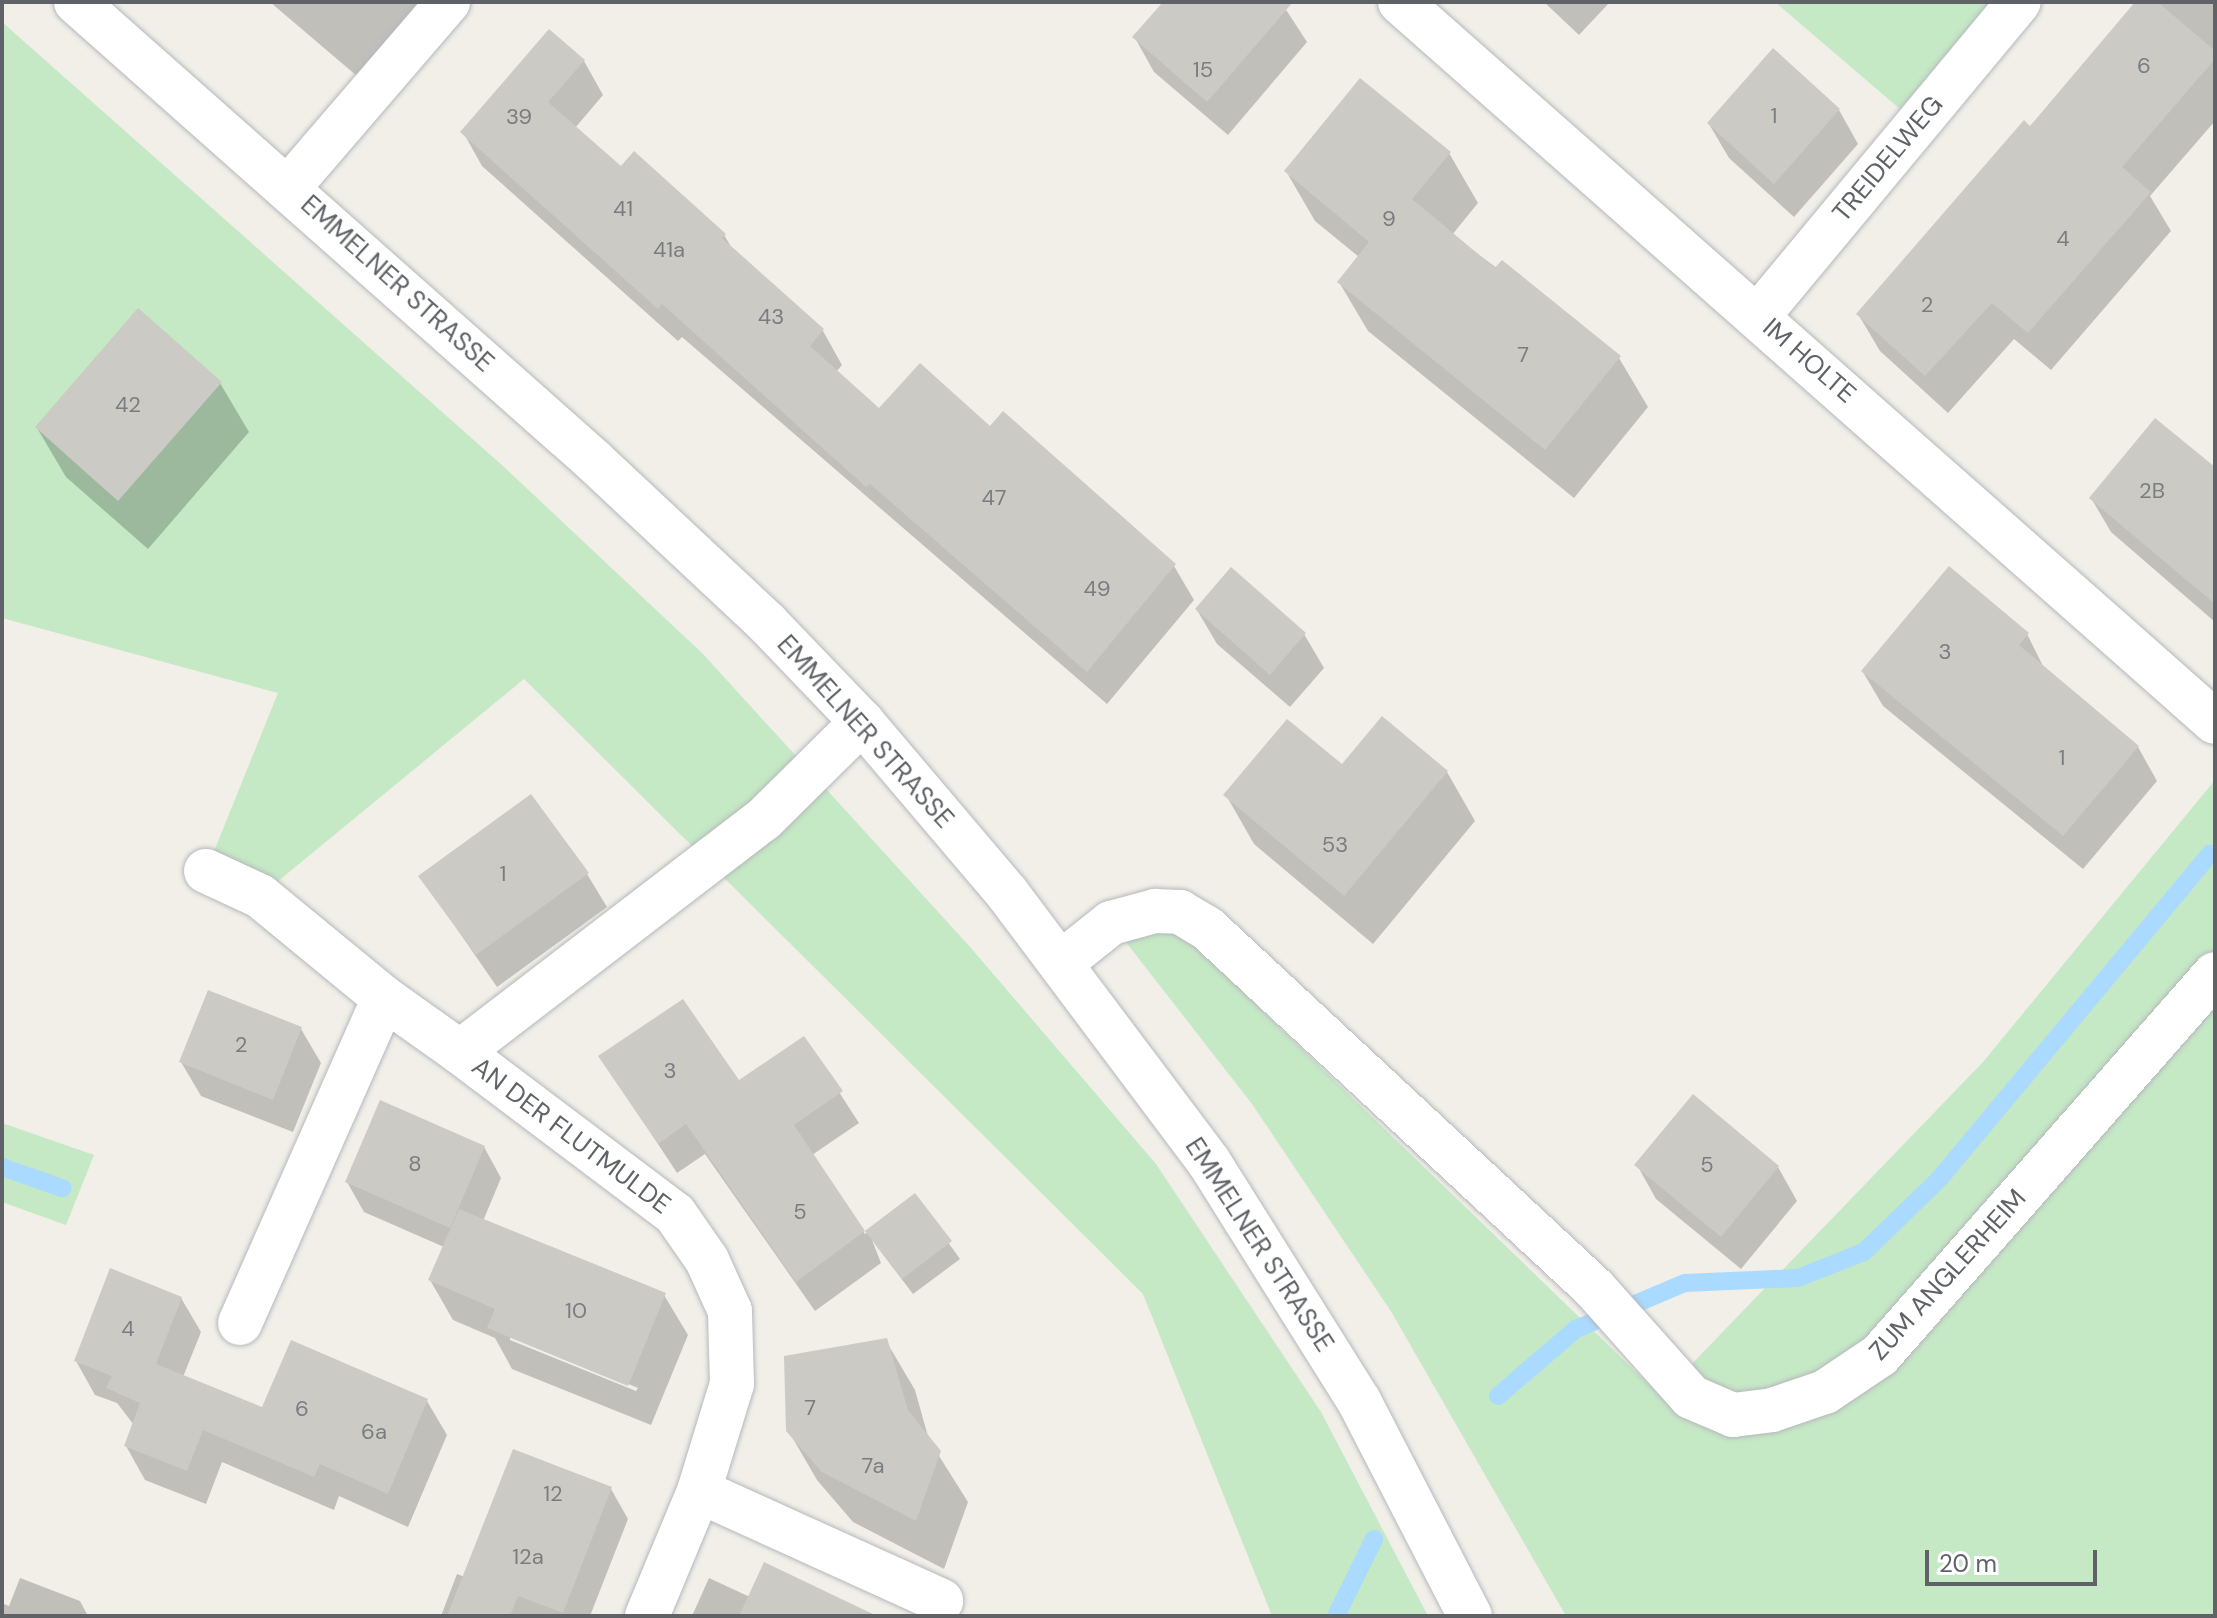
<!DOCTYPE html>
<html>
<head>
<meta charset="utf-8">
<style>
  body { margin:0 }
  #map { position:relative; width:2217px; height:1618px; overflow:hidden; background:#f1efe8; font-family:"DM Sans",sans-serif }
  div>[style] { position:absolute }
  .green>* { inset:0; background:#c5e8c5 }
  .shadow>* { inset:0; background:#0003 }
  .stream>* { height:18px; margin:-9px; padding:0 9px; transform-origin:9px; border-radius:9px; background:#aadaff }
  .building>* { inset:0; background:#cccac5 }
  .roads { filter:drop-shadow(0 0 2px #b5b8bc) drop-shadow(0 0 2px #b5b8bc) }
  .street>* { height:44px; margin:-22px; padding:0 22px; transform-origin:22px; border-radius:22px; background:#fff }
  .secondary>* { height:44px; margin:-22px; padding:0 22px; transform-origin:22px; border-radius:22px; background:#fff }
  span { translate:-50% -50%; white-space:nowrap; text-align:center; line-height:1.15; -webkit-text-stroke:7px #fff; paint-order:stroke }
  .number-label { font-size:22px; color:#7a7d7f }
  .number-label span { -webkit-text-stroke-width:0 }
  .street-label { font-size:26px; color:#5f6368 }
  .frame { position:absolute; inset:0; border:4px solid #5f6368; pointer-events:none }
  .scale { position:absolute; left:1925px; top:1550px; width:172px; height:36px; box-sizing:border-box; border:4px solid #5f6368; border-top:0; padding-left:10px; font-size:24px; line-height:28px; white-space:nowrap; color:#5f6368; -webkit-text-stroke:6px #fff; paint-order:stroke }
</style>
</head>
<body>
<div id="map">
  <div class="green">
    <i style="clip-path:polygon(1775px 2px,1991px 2px,1900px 109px)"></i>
    <i style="clip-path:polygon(2px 22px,503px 466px,703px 654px,971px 948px,1156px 1164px,1321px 1412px,1428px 1616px,1272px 1616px,1143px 1294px,524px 679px,260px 896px,206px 871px,278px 693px,2px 618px)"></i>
    <i style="clip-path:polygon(2215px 780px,2215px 1616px,1566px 1616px,1392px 1313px,1252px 1104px,1111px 923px,1180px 912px,1223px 973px,1661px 1396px,1983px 1062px)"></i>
    <i style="clip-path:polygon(2px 1123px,94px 1155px,66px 1225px,2px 1202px)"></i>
  </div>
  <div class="shadow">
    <i style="clip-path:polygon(270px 2px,433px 2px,364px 82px)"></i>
    <i style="clip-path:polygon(1165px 2px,1281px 2px,1307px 42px,1228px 135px,1154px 72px,1135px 38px)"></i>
    <i style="clip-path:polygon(1544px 2px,1610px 2px,1579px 35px)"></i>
    <i style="clip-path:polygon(2138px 2px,2215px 2px,2215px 121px,2150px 196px,2171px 231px,2051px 370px,2014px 339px,1948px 413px,1880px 351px,1858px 314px,2030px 129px)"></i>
    <i style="clip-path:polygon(584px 61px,603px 95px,575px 128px,621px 169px,724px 235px,733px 250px,823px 331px,842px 365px,836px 372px,880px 411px,990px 429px,1174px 566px,1194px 600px,1107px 704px,682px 337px,678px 341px,482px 166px,463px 132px)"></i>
    <i style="clip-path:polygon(1839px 110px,1858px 144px,1794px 217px,1729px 158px,1709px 124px)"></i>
    <i style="clip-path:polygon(1449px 153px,1478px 203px,1452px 235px,1619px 358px,1648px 407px,1574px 498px,1368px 331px,1339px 282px,1359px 257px,1315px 221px,1286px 171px)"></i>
    <i style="clip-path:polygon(220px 383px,249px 432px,148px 549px,66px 477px,37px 428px)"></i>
    <i style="clip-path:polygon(2215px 470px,2215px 622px,2111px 532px,2091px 498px)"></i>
    <i style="clip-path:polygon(1197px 610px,1304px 634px,1324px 668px,1290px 707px,1217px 644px)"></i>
    <i style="clip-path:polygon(2027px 634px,2045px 670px,2138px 747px,2157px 781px,2083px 869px,1883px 706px,1863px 672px)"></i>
    <i style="clip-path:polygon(1342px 767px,1447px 772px,1475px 821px,1373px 944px,1254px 844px,1226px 795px)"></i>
    <i style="clip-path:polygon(587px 874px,607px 907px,497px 987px,421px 877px)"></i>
    <i style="clip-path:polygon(301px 1029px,321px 1063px,293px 1132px,201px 1096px,181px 1062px)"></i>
    <i style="clip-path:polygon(804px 1038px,859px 1123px,812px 1155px,865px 1234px,915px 1196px,960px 1259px,913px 1294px,872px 1240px,881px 1263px,815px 1311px,705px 1154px,677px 1173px,601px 1057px,738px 1083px)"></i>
    <i style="clip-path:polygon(evenodd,484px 1147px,501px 1178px,483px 1221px,664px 1295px,688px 1335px,651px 1425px,512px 1369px,495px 1338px,453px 1320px,430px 1280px,444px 1247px,364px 1212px,347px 1182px,484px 1147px,510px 1335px,638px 1388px,636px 1391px,510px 1340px,510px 1335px)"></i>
    <i style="clip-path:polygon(1637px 1165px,1778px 1167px,1797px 1201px,1741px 1269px,1656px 1199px)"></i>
    <i style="clip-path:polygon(181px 1298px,201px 1332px,183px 1377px,263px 1410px,427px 1401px,447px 1435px,408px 1527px,339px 1496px,334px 1510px,222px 1462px,206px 1504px,145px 1480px,126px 1446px,134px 1425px,117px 1403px,95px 1395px,76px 1361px)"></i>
    <i style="clip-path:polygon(886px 1341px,915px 1390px,929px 1440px,968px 1502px,944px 1569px,853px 1522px,817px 1480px,788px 1430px)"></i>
    <i style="clip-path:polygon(611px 1489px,628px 1519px,590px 1616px,441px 1616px,457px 1574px,465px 1577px)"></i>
    <i style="clip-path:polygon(20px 1578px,80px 1601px,88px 1616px,2px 1616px,2px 1603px,9px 1606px)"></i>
    <i style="clip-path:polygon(709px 1578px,750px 1597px,835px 1616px,692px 1616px)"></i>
  </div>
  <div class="stream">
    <i style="left:2px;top:1167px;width:64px;rotate:19.3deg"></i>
    <i style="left:1498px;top:1396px;width:103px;rotate:-40.7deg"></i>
    <i style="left:1576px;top:1329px;width:118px;rotate:-22.9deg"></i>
    <i style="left:1685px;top:1283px;width:113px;rotate:-2.5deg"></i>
    <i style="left:1798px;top:1278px;width:71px;rotate:-21.5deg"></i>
    <i style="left:1864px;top:1252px;width:106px;rotate:-44.2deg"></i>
    <i style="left:1940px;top:1178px;width:422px;rotate:-50.2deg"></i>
    <i style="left:1336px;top:1616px;width:86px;rotate:-63.7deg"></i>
  </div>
  <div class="building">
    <i style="clip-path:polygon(1163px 2px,1293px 2px,1207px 102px,1132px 37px)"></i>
    <i style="clip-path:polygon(2135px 2px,2158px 2px,2215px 51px,2215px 59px,2122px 167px,2151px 192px,2028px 333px,1992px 303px,1925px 376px,1856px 314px,2024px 120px,2030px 126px)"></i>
    <i style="clip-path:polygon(549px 29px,585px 60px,548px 102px,621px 166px,634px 151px,726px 234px,722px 238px,824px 329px,810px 346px,879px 408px,920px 363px,990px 426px,1003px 411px,1176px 564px,1087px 672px,870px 484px,866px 487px,662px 304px,658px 309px,460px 132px)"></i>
    <i style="clip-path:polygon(1773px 48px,1840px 109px,1774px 184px,1707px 123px)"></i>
    <i style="clip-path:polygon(1360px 78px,1451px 152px,1412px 199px,1495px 268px,1502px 260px,1621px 356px,1545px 450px,1337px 282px,1369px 242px,1284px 171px)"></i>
    <i style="clip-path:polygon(138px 308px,222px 382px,118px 501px,35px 427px)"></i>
    <i style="clip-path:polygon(2155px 418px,2215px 467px,2215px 604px,2089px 498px)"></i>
    <i style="clip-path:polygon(1949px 566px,2029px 633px,2019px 645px,2139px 746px,2063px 836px,1861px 671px)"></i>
    <i style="clip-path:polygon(1231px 567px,1306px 633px,1270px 675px,1195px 609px)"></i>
    <i style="clip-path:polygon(1382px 716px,1448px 771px,1344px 896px,1223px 795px,1287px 719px,1342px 764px)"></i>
    <i style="clip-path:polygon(531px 794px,589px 873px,476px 955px,418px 876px)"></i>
    <i style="clip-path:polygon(208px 990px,302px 1027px,273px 1100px,179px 1062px)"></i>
    <i style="clip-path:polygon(683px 999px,739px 1080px,804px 1036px,843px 1091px,794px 1125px,865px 1231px,796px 1282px,686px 1124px,658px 1144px,598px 1056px)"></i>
    <i style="clip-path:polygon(1693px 1094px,1779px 1166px,1721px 1237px,1634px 1165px)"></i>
    <i style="clip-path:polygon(380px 1100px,485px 1146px,450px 1228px,345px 1182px)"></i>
    <i style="clip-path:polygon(915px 1193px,952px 1241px,902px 1279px,865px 1231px)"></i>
    <i style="clip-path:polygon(459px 1209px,666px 1293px,628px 1386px,487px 1328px,495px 1309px,428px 1280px)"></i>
    <i style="clip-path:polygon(110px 1268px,182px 1297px,156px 1364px,262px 1407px,291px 1340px,428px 1399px,388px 1494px,320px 1464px,314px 1477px,203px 1430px,187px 1471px,124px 1446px,140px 1403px,106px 1388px,112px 1376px,74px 1361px)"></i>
    <i style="clip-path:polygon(887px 1338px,908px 1410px,941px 1451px,916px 1521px,822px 1472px,786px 1431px,784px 1356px)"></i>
    <i style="clip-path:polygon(513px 1449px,612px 1487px,563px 1613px,518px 1596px,510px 1616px,447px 1616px)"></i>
    <i style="clip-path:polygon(764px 1562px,877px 1616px,739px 1616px)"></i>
  </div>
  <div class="roads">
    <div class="street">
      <i style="left:1400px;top:2px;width:1087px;rotate:41.46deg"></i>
      <i style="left:289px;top:187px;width:244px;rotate:-49.3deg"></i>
      <i style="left:1758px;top:316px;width:408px;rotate:-50.3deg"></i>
      <i style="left:206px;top:871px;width:60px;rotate:24.8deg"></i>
      <i style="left:260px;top:896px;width:161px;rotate:39.4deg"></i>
      <i style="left:384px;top:998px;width:93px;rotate:35.4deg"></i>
      <i style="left:1062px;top:962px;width:63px;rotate:-38.5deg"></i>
      <i style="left:1111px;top:923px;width:46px;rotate:-15.3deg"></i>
      <i style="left:1155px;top:911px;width:25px;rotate:2deg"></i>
      <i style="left:1180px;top:912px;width:31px;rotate:31deg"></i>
      <i style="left:1207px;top:928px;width:529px;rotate:42.93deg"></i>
      <i style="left:1594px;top:1288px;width:146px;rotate:48.3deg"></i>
      <i style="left:1691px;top:1397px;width:46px;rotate:23.2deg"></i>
      <i style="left:1733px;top:1415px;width:39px;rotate:-7deg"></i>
      <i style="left:1772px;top:1410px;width:56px;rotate:-18.8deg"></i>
      <i style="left:1825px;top:1392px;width:66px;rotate:-33.9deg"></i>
      <i style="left:1880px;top:1355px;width:507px;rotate:-48.68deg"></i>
      <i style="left:240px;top:1323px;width:355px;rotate:-66.1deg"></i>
      <i style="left:699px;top:1491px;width:266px;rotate:24.4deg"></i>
      <i style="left:647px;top:1616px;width:135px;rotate:-67.4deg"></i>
      <i style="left:699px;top:1491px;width:112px;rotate:-72.9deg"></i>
      <i style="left:732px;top:1384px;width:73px;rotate:-91.6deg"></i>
      <i style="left:730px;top:1311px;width:56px;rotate:-114.3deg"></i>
      <i style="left:707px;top:1260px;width:56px;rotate:-124.8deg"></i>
      <i style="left:675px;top:1214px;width:269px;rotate:-143deg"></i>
      <i style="left:460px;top:1052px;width:383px;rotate:-37.5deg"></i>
      <i style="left:764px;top:819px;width:138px;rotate:-44.7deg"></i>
    </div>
    <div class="secondary">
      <i style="left:76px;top:2px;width:692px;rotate:41.54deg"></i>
      <i style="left:594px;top:461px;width:237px;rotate:43.1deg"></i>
      <i style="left:767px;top:623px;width:137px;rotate:46.2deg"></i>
      <i style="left:862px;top:722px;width:224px;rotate:49.7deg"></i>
      <i style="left:1007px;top:893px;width:336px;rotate:53.1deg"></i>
      <i style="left:1209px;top:1162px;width:282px;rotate:57.9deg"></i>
      <i style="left:1359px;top:1401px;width:242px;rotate:62.7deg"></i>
    </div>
  </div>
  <div class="number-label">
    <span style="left:2144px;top:66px">6</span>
    <span style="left:1203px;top:70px">15</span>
    <span style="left:1774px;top:116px">1</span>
    <span style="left:519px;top:117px">39</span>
    <span style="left:623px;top:209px">41</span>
    <span style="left:1389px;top:219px">9</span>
    <span style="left:2063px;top:239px">4</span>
    <span style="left:669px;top:250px">41a</span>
    <span style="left:1927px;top:305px">2</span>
    <span style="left:771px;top:317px">43</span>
    <span style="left:1523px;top:355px">7</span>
    <span style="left:128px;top:405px">42</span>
    <span style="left:2152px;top:491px">2B</span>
    <span style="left:994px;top:498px">47</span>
    <span style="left:1097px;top:589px">49</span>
    <span style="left:1945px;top:652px">3</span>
    <span style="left:2062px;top:758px">1</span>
    <span style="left:1335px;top:845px">53</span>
    <span style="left:503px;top:874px">1</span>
    <span style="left:241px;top:1045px">2</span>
    <span style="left:670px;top:1071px">3</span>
    <span style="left:415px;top:1164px">8</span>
    <span style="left:1707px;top:1165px">5</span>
    <span style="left:800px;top:1212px">5</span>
    <span style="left:576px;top:1311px">10</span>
    <span style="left:128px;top:1329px">4</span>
    <span style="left:810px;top:1408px">7</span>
    <span style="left:302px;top:1409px">6</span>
    <span style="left:374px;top:1432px">6a</span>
    <span style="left:873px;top:1466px">7a</span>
    <span style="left:553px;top:1494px">12</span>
    <span style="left:528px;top:1557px">12a</span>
  </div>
  <div class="street-label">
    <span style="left:1888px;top:159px;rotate:-50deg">TREIDELWEG</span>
    <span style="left:397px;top:284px;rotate:42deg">EMMELNER STRASSE</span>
    <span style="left:1809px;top:361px;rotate:41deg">IM HOLTE</span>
    <span style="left:865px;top:732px;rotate:48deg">EMMELNER STRASSE</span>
    <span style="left:571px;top:1136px;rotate:37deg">AN DER FLUTMULDE</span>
    <span style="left:1259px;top:1245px;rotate:57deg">EMMELNER STRASSE</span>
    <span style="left:1948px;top:1275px;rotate:-48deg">ZUM ANGLERHEIM</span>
  </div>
  <div class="frame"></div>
  <div class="scale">20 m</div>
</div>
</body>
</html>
